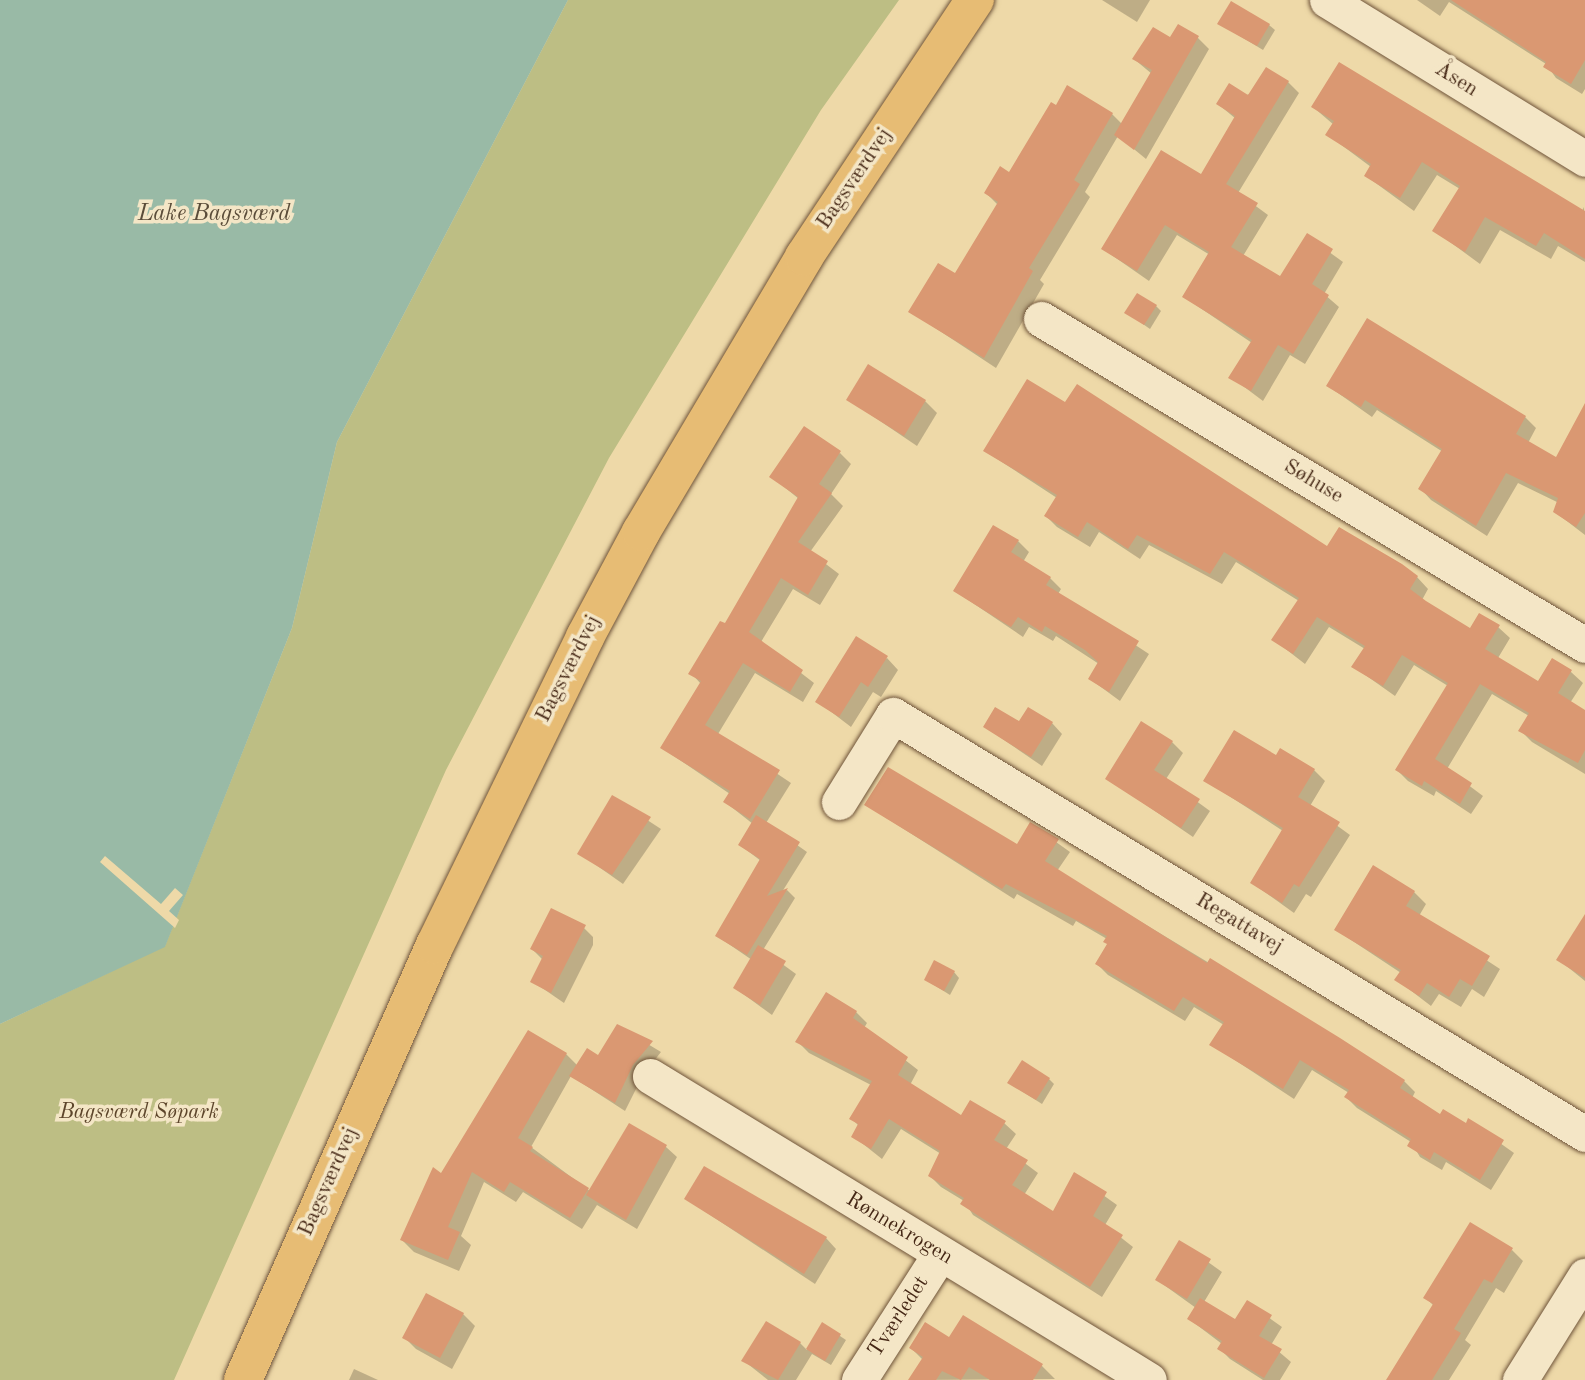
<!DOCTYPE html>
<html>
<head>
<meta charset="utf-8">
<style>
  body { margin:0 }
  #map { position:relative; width:1585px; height:1380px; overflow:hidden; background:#eed9a8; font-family:"Old Standard TT",serif }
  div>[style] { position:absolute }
  .green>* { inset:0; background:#bdbe84 }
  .water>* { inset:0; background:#99baa6 }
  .pier>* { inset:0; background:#eed9a8 }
  .shadow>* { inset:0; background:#0003 }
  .building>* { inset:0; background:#da9872 }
  .roads { filter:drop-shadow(0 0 2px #6f543a) drop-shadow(0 0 2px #6f543a) }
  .minor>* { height:35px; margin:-17.5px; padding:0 17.5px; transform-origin:17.5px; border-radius:17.5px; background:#f4e6c6 }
  .major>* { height:38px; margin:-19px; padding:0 19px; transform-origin:19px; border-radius:19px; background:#e7bc74 }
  span { translate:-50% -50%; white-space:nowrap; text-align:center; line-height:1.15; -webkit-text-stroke:7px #f4e6c6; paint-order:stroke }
  .street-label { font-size:21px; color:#452715 }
  .park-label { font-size:21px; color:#5d452b; font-style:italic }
  .water-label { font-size:23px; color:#5a4c39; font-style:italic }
</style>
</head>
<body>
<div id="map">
  <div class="green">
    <i style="clip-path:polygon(568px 0,899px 0,821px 110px,609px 458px,446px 770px,174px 1380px,0 1380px,0 1024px,165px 946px,292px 628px,337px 442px)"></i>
  </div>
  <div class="water">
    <i style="clip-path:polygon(0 0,568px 0,337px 442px,292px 628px,165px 947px,0 1024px)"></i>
  </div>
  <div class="pier">
    <i style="clip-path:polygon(105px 856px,161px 904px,175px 888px,183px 895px,169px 911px,179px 920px,175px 928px,100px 862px)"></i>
  </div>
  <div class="shadow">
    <i style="clip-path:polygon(1102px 0,1150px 0,1137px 22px)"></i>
    <i style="clip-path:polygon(1417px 0,1585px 0,1585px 89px,1582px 94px,1556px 78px,1546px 64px,1449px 2px,1440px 16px)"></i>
    <i style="clip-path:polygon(1220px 24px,1269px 25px,1275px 30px,1263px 50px)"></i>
    <i style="clip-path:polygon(1198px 38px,1209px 49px,1146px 159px,1118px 136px,1085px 192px,1090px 197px,1040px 280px,1044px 284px,996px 368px,911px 312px,956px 276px,998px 205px,986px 193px,1112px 114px,1122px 124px,1152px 74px,1134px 59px,1171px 39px)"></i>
    <i style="clip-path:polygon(1288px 82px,1299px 93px,1238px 193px,1268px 215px,1243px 256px,1281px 279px,1307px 236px,1343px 262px,1324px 294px,1339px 307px,1305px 364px,1290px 355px,1263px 401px,1231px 377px,1252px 343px,1184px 297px,1210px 255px,1177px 235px,1149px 281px,1103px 249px,1201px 176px,1236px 119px,1218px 104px)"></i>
    <i style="clip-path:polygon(1313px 107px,1582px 211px,1584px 207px,1585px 262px,1558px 246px,1551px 259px,1500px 230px,1480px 264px,1435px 231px,1460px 189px,1437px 175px,1414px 211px,1366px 176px,1371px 167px,1328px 135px,1334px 125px)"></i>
    <i style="clip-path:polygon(1156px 306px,1161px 311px,1150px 329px,1127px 313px)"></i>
    <i style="clip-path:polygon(1368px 320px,1525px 417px,1536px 428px,1528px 443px,1557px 459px,1585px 409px,1585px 535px,1555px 512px,1559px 503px,1518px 483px,1487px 536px,1431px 500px,1420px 488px,1443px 452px,1377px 410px,1372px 417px,1328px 386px)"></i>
    <i style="clip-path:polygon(849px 400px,925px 401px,937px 413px,917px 446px)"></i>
    <i style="clip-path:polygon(1066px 404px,1328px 549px,1417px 577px,1428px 589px,1422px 600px,1470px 631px,1498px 627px,1510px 638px,1498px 658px,1538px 683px,1552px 660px,1571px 672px,1583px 683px,1570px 703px,1585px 712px,1585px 774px,1532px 742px,1520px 730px,1529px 716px,1492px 694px,1447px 769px,1483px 796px,1471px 814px,1436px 791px,1434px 796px,1408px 781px,1397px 770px,1448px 686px,1414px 665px,1395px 696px,1354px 667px,1365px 649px,1329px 627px,1305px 664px,1274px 640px,1299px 601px,1236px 562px,1222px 584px,1149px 545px,1140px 559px,1099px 532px,1090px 547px,1057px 527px,1046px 516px,1057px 498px,985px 451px)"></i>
    <i style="clip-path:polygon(840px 453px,851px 464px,831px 494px,843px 506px,810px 552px,839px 574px,820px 605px,793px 589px,761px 642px,814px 683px,803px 702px,755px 673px,718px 734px,791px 783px,766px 823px,807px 852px,782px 892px,787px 890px,795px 898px,763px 950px,796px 974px,772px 1015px,735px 988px,752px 960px,717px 936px,761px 861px,740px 845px,753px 824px,725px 802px,730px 794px,662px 748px,701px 684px,691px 673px,725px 626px,799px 499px,772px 477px)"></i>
    <i style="clip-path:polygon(1018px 541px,1029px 552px,1023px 562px,1050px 578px,1061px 589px,1058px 594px,1149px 654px,1120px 701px,1090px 679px,1099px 664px,1056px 636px,1053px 641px,1029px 627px,1023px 637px,955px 591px)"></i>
    <i style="clip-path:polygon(887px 658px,898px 670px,881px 697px,873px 692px,851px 727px,817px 701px)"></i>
    <i style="clip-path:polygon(1020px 723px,1052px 723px,1062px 734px,1042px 766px,985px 727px)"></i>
    <i style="clip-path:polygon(1172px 742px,1183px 753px,1166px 779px,1210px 811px,1193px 837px,1108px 779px)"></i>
    <i style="clip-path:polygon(1277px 757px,1314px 770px,1325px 781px,1310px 806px,1350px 835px,1311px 897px,1306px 894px,1294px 913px,1252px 883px,1283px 831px,1206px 781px)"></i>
    <i style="clip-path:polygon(612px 797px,661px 829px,623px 884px,579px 853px)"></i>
    <i style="clip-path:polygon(866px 805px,1017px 847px,1031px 824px,1070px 852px,1057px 871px,1404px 1081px,1415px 1092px,1412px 1098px,1441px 1116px,1466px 1125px,1469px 1121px,1514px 1153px,1491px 1190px,1446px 1162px,1442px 1170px,1420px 1157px,1411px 1142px,1357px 1108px,1346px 1097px,1349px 1093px,1312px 1070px,1294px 1099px,1212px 1045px,1224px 1025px,1194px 1007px,1185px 1021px,1108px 975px,1097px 964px,1109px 945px,1107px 939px,1076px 921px,1073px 926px,1017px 894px,1014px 899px)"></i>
    <i style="clip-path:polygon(1414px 892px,1426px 904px,1419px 916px,1500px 969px,1484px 997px,1472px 989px,1461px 1007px,1439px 994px,1431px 1006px,1397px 980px,1401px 973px,1336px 930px)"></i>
    <i style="clip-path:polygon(1585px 917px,1585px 981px,1559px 960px)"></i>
    <i style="clip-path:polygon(581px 925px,593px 937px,593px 945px,564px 1003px,532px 981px,543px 960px,532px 949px)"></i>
    <i style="clip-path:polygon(954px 972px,959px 978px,950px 995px,926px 980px)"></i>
    <i style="clip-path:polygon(856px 1012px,867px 1023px,864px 1028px,918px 1070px,910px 1085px,962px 1117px,1004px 1123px,1016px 1134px,1006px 1149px,1038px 1173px,1024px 1195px,1054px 1213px,1075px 1175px,1117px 1205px,1105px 1225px,1133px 1247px,1102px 1297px,973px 1215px,964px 1201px,941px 1187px,930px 1176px,941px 1154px,901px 1129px,882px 1159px,853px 1136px,859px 1126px,851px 1118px,871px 1085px,809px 1053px,798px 1042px)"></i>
    <i style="clip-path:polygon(618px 1026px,661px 1052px,643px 1075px,625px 1111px,571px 1076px,531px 1147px,590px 1191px,630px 1125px,666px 1147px,677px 1157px,637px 1229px,597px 1205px,582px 1229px,523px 1192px,516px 1202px,484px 1182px,461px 1236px,471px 1245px,459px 1271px,414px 1252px,402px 1240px,441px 1176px,566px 1054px,578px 1066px,599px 1057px)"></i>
    <i style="clip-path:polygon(1049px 1079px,1054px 1084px,1042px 1104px,1009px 1083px)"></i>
    <i style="clip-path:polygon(686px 1199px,826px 1238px,836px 1249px,815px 1284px)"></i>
    <i style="clip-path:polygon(1180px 1242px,1222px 1272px,1204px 1302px,1235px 1322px,1247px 1302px,1282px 1327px,1271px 1345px,1291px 1362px,1280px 1380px,1263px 1380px,1230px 1359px,1219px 1348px,1222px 1344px,1189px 1319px,1196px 1308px,1157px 1280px)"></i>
    <i style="clip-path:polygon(1512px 1250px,1523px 1261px,1504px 1293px,1496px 1288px,1465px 1340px,1471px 1345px,1449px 1380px,1388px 1380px,1434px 1306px,1426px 1298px)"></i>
    <i style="clip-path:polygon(463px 1314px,475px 1326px,452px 1369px,416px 1349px,404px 1337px)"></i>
    <i style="clip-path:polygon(822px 1324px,846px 1340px,831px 1365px,812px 1354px,796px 1380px,768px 1380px,744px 1361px,800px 1343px,807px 1350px)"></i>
    <i style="clip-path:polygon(950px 1340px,1042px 1366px,1055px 1379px,914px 1380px,923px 1360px,911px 1348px)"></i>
    <i style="clip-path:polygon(354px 1369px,378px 1380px,349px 1380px)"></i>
  </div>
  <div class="building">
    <i style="clip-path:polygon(1451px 0,1585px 0,1585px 60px,1571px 84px,1543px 67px,1546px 62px)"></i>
    <i style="clip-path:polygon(1231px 1px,1270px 24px,1257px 46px,1217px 24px)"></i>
    <i style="clip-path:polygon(1178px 24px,1199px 36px,1134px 150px,1114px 135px,1152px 70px,1132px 59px,1153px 27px,1170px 37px)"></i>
    <i style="clip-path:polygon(1339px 62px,1585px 211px,1585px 259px,1544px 233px,1536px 246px,1485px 217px,1465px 252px,1432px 231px,1460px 186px,1422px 162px,1400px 198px,1364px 176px,1371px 164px,1325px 135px,1334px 121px,1311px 107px)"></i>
    <i style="clip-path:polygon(1266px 67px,1289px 81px,1226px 184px,1258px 203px,1231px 247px,1280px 276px,1307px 233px,1333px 249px,1312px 284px,1329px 295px,1293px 354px,1278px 345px,1251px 391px,1228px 378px,1252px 340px,1182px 297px,1209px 252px,1165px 225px,1137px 271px,1101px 249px,1161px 150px,1201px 174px,1235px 116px,1216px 104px,1229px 83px,1248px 95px)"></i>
    <i style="clip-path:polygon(1067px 85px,1113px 113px,1074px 180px,1080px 184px,1029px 268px,1033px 271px,984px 358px,908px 312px,938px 263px,955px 273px,998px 202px,984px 193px,1000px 166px,1009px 172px,1051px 102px,1056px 105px)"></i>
    <i style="clip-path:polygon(1137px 293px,1157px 305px,1144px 325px,1124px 313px)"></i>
    <i style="clip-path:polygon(1367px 318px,1526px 416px,1516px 434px,1556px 457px,1585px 403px,1585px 513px,1576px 527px,1553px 512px,1558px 498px,1506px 473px,1476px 526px,1418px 489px,1442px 449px,1365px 400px,1361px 407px,1326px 386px)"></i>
    <i style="clip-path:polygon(868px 364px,926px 400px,904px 436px,846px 400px)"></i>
    <i style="clip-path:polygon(1027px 379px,1065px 402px,1077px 384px,1327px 546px,1339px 527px,1402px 564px,1418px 576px,1410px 589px,1426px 601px,1470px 628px,1479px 613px,1500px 625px,1485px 649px,1538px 681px,1552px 658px,1572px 670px,1558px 693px,1585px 710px,1585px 750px,1578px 763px,1518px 731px,1529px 713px,1480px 684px,1435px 759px,1472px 783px,1460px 804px,1424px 781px,1422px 786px,1395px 770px,1448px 683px,1402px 655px,1383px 686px,1351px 667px,1365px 646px,1317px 617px,1293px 654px,1271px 640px,1299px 598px,1224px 552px,1210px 574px,1137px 535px,1128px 549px,1087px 522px,1078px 537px,1044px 516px,1057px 495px,983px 451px)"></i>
    <i style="clip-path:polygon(804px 426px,841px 451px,819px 484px,832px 493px,798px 542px,828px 561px,808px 595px,781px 578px,749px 632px,803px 670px,790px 692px,743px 663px,705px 725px,780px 770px,750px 819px,723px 802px,730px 791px,660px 748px,701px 681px,688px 674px,720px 621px,725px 623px,798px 497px,769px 477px)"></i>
    <i style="clip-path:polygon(993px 525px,1019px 540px,1011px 552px,1051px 577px,1046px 585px,1139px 641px,1109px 692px,1088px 679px,1098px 662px,1085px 650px,1045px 626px,1042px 632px,1018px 617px,1011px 627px,953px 591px)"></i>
    <i style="clip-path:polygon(856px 636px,888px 656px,868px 687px,861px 682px,839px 717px,815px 702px)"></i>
    <i style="clip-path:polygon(995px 707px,1019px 721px,1028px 707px,1053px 722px,1031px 757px,983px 727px)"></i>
    <i style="clip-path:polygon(1141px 721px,1173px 741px,1154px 770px,1200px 799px,1181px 828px,1105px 779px)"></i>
    <i style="clip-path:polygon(1234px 730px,1276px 755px,1280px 748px,1315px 769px,1298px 797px,1340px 822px,1299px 887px,1294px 884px,1282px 903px,1250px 883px,1283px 828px,1203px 781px)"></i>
    <i style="clip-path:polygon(888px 767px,1017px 844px,1030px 822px,1059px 839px,1045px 861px,1207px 963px,1210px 958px,1340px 1038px,1405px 1080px,1400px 1088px,1440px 1114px,1443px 1109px,1466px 1123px,1468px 1118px,1504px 1140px,1480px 1180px,1434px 1152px,1430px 1160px,1407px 1146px,1411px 1139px,1344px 1097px,1349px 1090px,1300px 1060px,1283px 1089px,1209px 1045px,1224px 1022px,1183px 997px,1174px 1011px,1095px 964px,1107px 944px,1103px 942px,1107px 936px,1006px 884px,1002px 889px,864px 805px)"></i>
    <i style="clip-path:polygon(612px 795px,651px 817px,612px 875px,577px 854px)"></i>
    <i style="clip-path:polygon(756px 815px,800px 842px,767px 896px,788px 888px,747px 955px,715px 936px,760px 859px,738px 845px)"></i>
    <i style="clip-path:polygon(1373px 865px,1415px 891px,1406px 906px,1490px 956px,1472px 986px,1460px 979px,1449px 997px,1427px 983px,1419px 996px,1394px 980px,1401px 970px,1334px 930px)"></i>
    <i style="clip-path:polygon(551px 908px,586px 925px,551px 993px,530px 982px,543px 956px,530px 949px)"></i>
    <i style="clip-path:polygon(1585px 914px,1585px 978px,1556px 960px)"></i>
    <i style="clip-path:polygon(758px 945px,786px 961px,760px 1005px,733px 988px)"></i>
    <i style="clip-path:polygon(934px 960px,955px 971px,944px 991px,924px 980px)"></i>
    <i style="clip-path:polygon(826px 992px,857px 1011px,853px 1018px,908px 1057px,898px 1075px,961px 1115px,970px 1100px,1006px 1121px,994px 1140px,1028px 1160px,1012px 1185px,1053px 1211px,1074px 1172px,1107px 1192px,1093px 1216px,1123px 1235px,1090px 1287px,960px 1204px,964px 1198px,928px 1176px,940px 1151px,889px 1119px,871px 1149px,851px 1137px,858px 1124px,849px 1119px,872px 1081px,795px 1042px)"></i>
    <i style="clip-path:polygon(617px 1024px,653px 1041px,633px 1065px,615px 1103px,569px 1076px,587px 1048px,598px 1055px)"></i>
    <i style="clip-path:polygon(528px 1030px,567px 1053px,518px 1138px,533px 1147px,530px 1151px,589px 1188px,570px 1218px,510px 1182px,504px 1192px,472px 1172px,448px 1227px,460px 1232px,448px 1260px,400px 1240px,433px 1167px,441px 1173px)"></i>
    <i style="clip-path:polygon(1022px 1060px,1050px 1078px,1036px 1100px,1007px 1083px)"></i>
    <i style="clip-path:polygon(629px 1123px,667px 1145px,626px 1220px,586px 1195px)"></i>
    <i style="clip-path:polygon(704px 1166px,827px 1237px,804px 1274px,684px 1199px)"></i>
    <i style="clip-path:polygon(1470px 1222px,1513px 1248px,1492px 1283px,1484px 1279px,1454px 1329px,1461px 1333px,1432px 1380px,1386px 1380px,1433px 1304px,1423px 1298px)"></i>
    <i style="clip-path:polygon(1179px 1240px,1211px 1259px,1187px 1299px,1155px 1280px)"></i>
    <i style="clip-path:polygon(426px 1293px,464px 1313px,440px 1358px,402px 1338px)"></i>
    <i style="clip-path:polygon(1200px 1298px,1235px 1319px,1247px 1300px,1272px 1315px,1259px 1336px,1282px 1349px,1264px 1378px,1217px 1349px,1222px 1341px,1187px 1319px)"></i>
    <i style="clip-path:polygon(963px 1315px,1043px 1364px,1033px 1380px,990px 1380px,969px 1367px,961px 1380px,942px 1371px,936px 1380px,908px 1380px,923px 1357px,909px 1348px,925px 1322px,949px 1337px)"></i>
    <i style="clip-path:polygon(766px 1321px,801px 1342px,778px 1380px,741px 1361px)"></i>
    <i style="clip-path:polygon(822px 1322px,841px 1334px,825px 1361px,806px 1349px)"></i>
  </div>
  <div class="roads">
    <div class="minor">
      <i style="left:1327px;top:0;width:303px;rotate:31.6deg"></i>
      <i style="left:1041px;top:319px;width:634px;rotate:30.93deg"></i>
      <i style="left:839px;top:802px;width:102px;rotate:-58.2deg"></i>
      <i style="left:893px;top:715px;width:809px;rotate:31.19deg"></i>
      <i style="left:650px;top:1076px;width:584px;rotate:31.35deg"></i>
      <i style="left:859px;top:1380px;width:150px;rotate:-57.3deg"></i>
      <i style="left:1520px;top:1380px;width:123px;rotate:-58deg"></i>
    </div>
    <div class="major">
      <i style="left:243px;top:1380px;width:475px;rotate:-66.2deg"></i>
      <i style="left:435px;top:945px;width:343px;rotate:-64deg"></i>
      <i style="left:585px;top:637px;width:119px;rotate:-61.9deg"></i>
      <i style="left:641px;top:532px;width:320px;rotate:-59.3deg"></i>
      <i style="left:804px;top:257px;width:309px;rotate:-56.4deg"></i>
    </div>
  </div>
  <div class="street-label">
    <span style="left:1456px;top:80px;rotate:32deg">Åsen</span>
    <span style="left:855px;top:179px;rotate:-56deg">Bagsværdvej</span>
    <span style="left:1313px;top:482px;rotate:31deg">Søhuse</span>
    <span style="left:569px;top:669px;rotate:-63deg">Bagsværdvej</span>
    <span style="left:1239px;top:924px;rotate:31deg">Regattavej</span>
    <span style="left:329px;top:1182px;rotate:-66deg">Bagsværdvej</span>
    <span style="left:899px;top:1229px;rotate:31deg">Rønnekrogen</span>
    <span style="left:899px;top:1317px;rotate:-57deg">Tværledet</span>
  </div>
  <div class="park-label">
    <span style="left:139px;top:1113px">Bagsværd Søpark</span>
  </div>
  <div class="water-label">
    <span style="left:214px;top:214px">Lake Bagsværd</span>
  </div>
</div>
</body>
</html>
